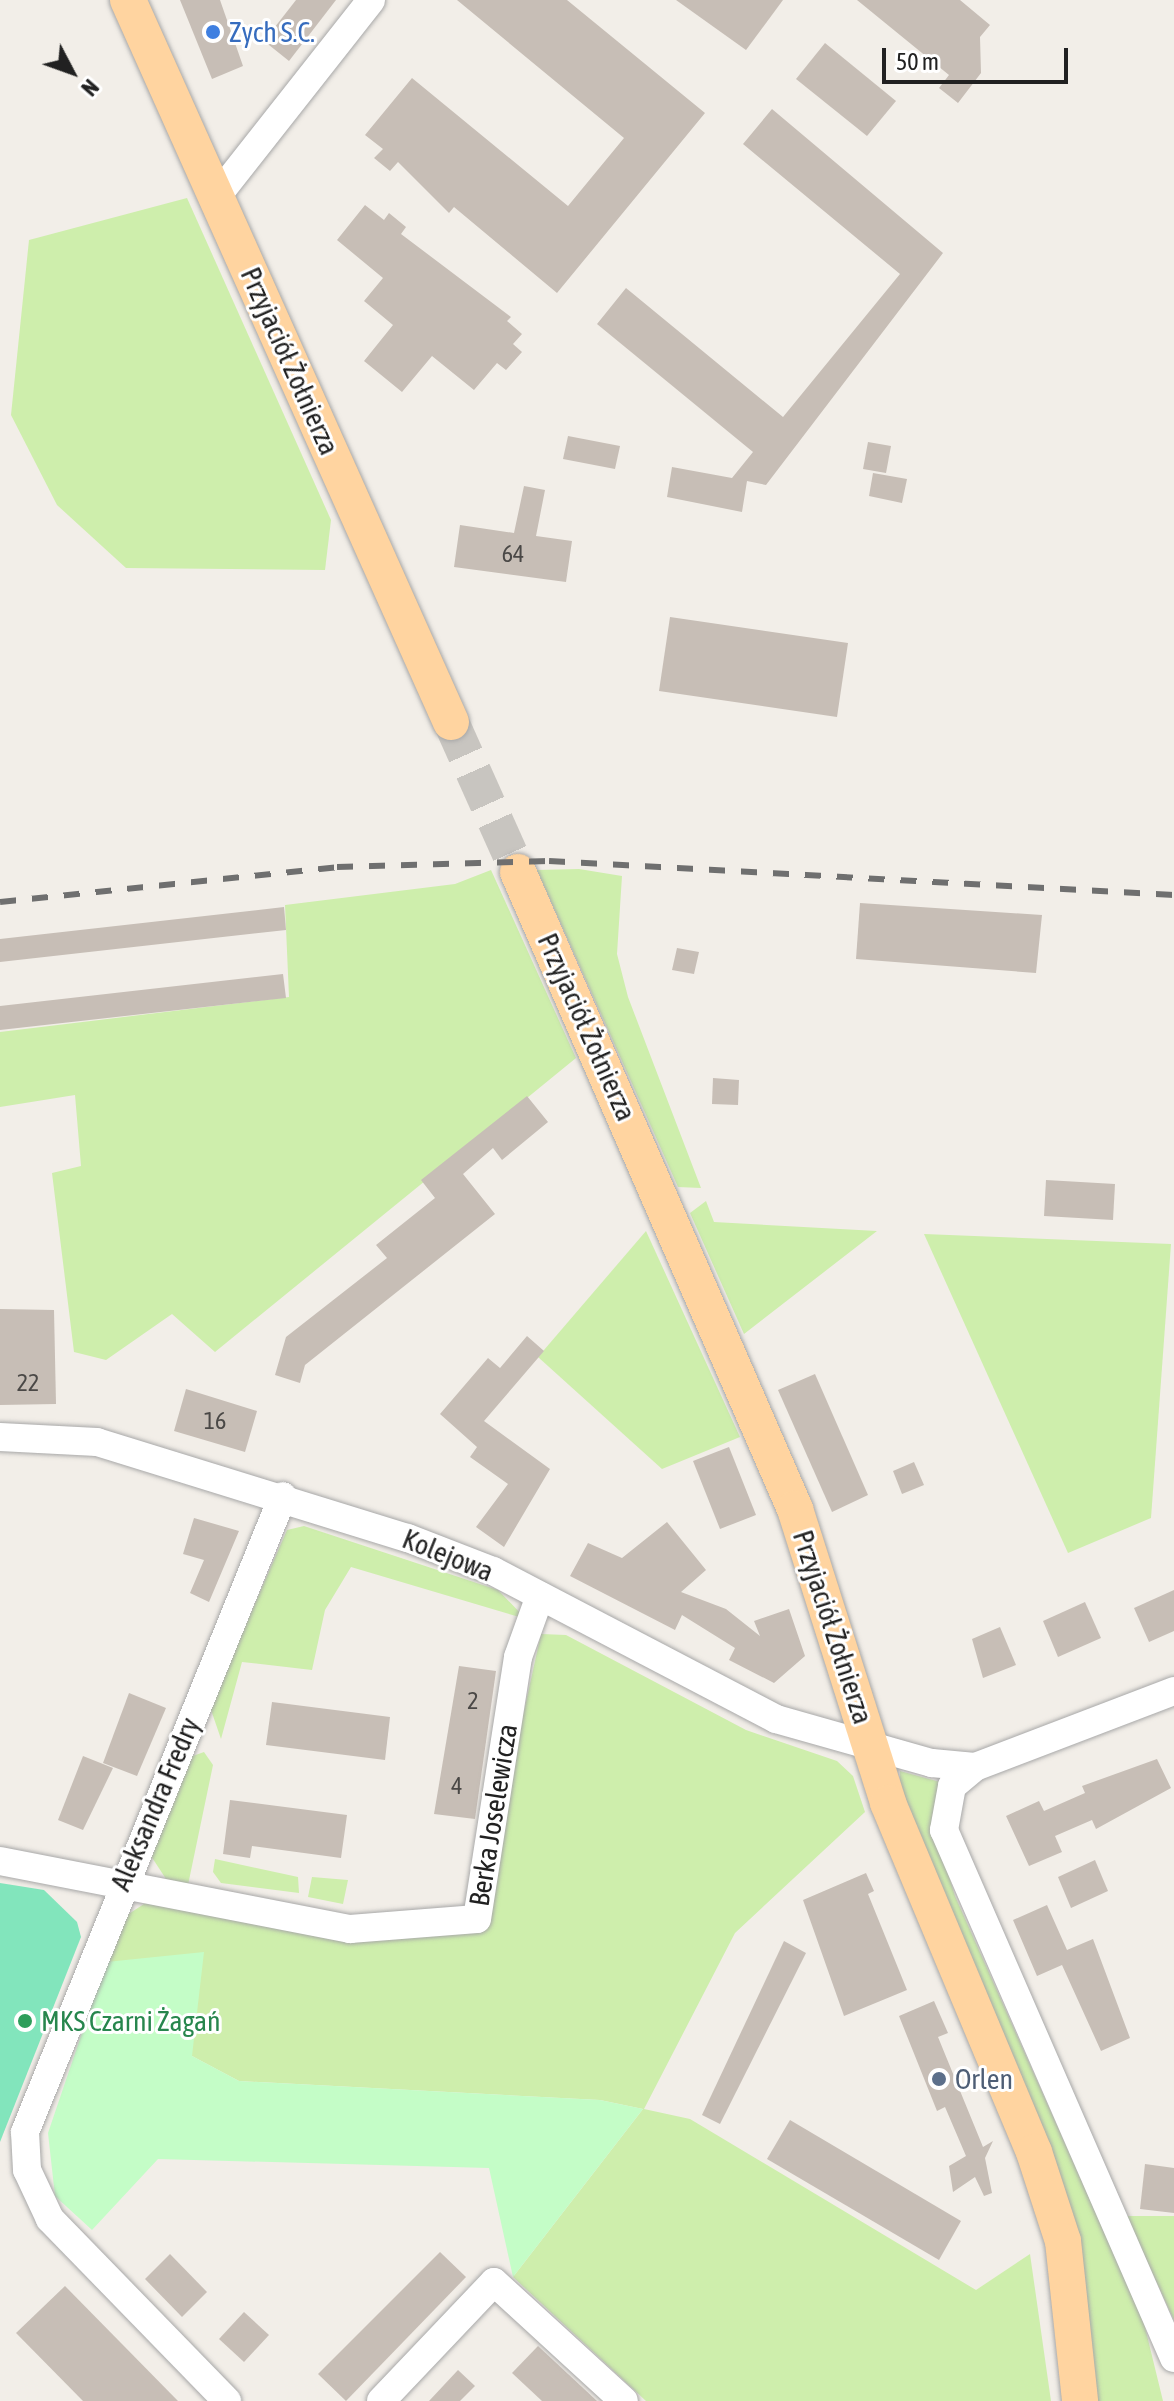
<!DOCTYPE html>
<html>
<head>
<meta charset="utf-8">
<style>
  body { margin:0 }
  #map { position:relative; width:1174px; height:2401px; overflow:hidden; background:#f2eee8; font-family:"Asap Condensed",sans-serif }
  div>[style] { position:absolute }
  .grass>* { inset:0; background:#ceeeac }
  .park>* { inset:0; background:#c4fdc7 }
  .pitch>* { inset:0; background:#82e5bc }
  .building>* { inset:0; background:#c7beb6 }
  .major-tunnel>* { height:36px; margin-top:-18px; transform-origin:0; background:repeating-linear-gradient(90deg,#c8c5c0 0 36px,transparent 0 54px) }
  .roads { filter:drop-shadow(0 0 2px #a8a8a8) drop-shadow(0 0 2px #a8a8a8) }
  .minor>* { height:28px; margin:-14px; padding:0 14px; transform-origin:14px; border-radius:14px; background:#fff }
  .major>* { height:36px; margin:-18px; padding:0 18px; transform-origin:18px; border-radius:18px; background:#ffd4a0 }
  .rail>* { height:6px; margin-top:-3px; transform-origin:0; background:repeating-linear-gradient(90deg,#6f6f6f 0 16px,transparent 0 32px) }
  .dots>* { width:22px; height:22px; translate:-50% -50%; box-sizing:border-box; border:4px solid #fff; border-radius:50% }
  span { translate:-50% -50%; white-space:nowrap; text-align:center; line-height:1.15; -webkit-text-stroke:6px #fff; paint-order:stroke }
  .number-label { font-size:24px; color:#4a4846 }
  .number-label span { -webkit-text-stroke-width:0 }
  .shop-label { font-size:28px; color:#366cbe }
  .left { translate:0 -50%; text-align:left }
  .street-label { font-size:28px; color:#212121 }
  .leisure-label { font-size:28px; color:#27864d }
  .service-label { font-size:28px; color:#4e5e75 }
  .north { position:absolute; left:32px; top:32px; width:80px; height:80px; -webkit-text-stroke:6px #fff; paint-order:stroke; rotate:131deg; font-size:22px; font-weight:700; line-height:32px; text-align:center; color:#212121 }
  .north::after { content:''; display:block; margin:auto; width:28px; height:36px; background:#212121; clip-path:polygon(50% 0,100% 100%,50% 72%,0 100%) }
  .scale { position:absolute; left:882px; top:48px; width:186px; height:36px; box-sizing:border-box; border:4px solid #212121; border-top:0; padding-left:10px; font-size:24px; line-height:28px; white-space:nowrap; color:#212121; -webkit-text-stroke:6px #fff; paint-order:stroke }
</style>
</head>
<body>
<div id="map">
  <div class="grass">
    <i style="clip-path:polygon(187px 198px,331px 520px,325px 570px,126px 568px,57px 505px,11px 415px,29px 240px)"></i>
    <i style="clip-path:polygon(579px 869px,622px 876px,617px 954px,628px 997px,701px 1188px,678px 1187px,537px 870px)"></i>
    <i style="clip-path:polygon(491px 870px,576px 1058px,215px 1352px,172px 1314px,106px 1360px,74px 1352px,52px 1173px,81px 1166px,75px 1095px,0 1107px,0 1032px,289px 997px,285px 905px,455px 884px)"></i>
    <i style="clip-path:polygon(706px 1201px,714px 1222px,877px 1231px,744px 1334px,690px 1213px)"></i>
    <i style="clip-path:polygon(646px 1231px,740px 1437px,662px 1469px,538px 1357px)"></i>
    <i style="clip-path:polygon(924px 1234px,1171px 1244px,1151px 1518px,1068px 1553px)"></i>
    <i style="clip-path:polygon(304px 1526px,498px 1590px,526px 1619px,351px 1567px,325px 1610px,312px 1670px,242px 1662px,221px 1739px,210px 1707px,287px 1530px)"></i>
    <i style="clip-path:polygon(541px 1634px,566px 1635px,746px 1730px,837px 1761px,853px 1776px,865px 1812px,735px 1933px,644px 2109px,690px 2119px,976px 2290px,1030px 2254px,1051px 2401px,646px 2401px,513px 2277px,643px 2109px,600px 2100px,239px 2081px,192px 2056px,106px 1962px,121px 1919px,147px 1902px,476px 1928px)"></i>
    <i style="clip-path:polygon(204px 1752px,213px 1765px,188px 1885px,166px 1879px,151px 1856px,190px 1757px)"></i>
    <i style="clip-path:polygon(900px 1771px,944px 1783px,932px 1820px,955px 1896px,1143px 2319px,1163px 2401px,1097px 2401px,1084px 2268px,900px 1799px)"></i>
    <i style="clip-path:polygon(215px 1859px,298px 1877px,299px 1893px,221px 1883px,213px 1872px)"></i>
    <i style="clip-path:polygon(312px 1877px,348px 1880px,343px 1904px,308px 1897px)"></i>
    <i style="clip-path:polygon(1126px 2216px,1174px 2216px,1174px 2320px)"></i>
  </div>
  <div class="park">
    <i style="clip-path:polygon(204px 1952px,192px 2056px,239px 2081px,600px 2100px,643px 2109px,513px 2277px,489px 2168px,158px 2159px,92px 2230px,55px 2196px,48px 2133px,106px 1962px)"></i>
  </div>
  <div class="pitch">
    <i style="clip-path:polygon(0 1883px,44px 1890px,77px 1922px,81px 1937px,0 2142px)"></i>
  </div>
  <div class="building">
    <i style="clip-path:polygon(180px 0,220px 0,243px 66px,212px 79px)"></i>
    <i style="clip-path:polygon(296px 0,336px 0,289px 61px,264px 41px)"></i>
    <i style="clip-path:polygon(457px 0,567px 0,705px 113px,557px 293px,454px 207px,449px 213px,398px 162px,390px 171px,374px 158px,383px 149px,365px 135px,412px 78px,568px 206px,624px 138px)"></i>
    <i style="clip-path:polygon(676px 0,783px 0,746px 50px)"></i>
    <i style="clip-path:polygon(857px 0,960px 0,990px 25px,980px 37px,981px 73px,958px 103px,939px 88px,949px 75px)"></i>
    <i style="clip-path:polygon(825px 43px,896px 101px,867px 136px,796px 79px)"></i>
    <i style="clip-path:polygon(772px 109px,943px 253px,766px 485px,747px 481px,742px 512px,667px 497px,672px 467px,732px 478px,753px 452px,597px 324px,626px 288px,783px 417px,900px 274px,743px 144px)"></i>
    <i style="clip-path:polygon(365px 205px,384px 220px,389px 213px,406px 227px,401px 234px,511px 317px,507px 321px,522px 334px,513px 344px,522px 352px,506px 370px,497px 363px,474px 390px,432px 356px,402px 392px,364px 361px,393px 325px,364px 301px,383px 278px,337px 240px)"></i>
    <i style="clip-path:polygon(568px 436px,620px 446px,615px 469px,563px 459px)"></i>
    <i style="clip-path:polygon(868px 442px,891px 446px,886px 473px,863px 469px)"></i>
    <i style="clip-path:polygon(873px 473px,907px 479px,902px 503px,869px 496px)"></i>
    <i style="clip-path:polygon(524px 486px,545px 490px,536px 536px,572px 541px,566px 582px,454px 567px,460px 525px,514px 533px)"></i>
    <i style="clip-path:polygon(670px 617px,848px 643px,837px 717px,659px 691px)"></i>
    <i style="clip-path:polygon(860px 903px,1042px 915px,1036px 973px,856px 959px)"></i>
    <i style="clip-path:polygon(284px 907px,286px 930px,0 962px,0 939px)"></i>
    <i style="clip-path:polygon(677px 948px,699px 952px,694px 974px,672px 970px)"></i>
    <i style="clip-path:polygon(283px 974px,286px 998px,0 1030px,0 1006px)"></i>
    <i style="clip-path:polygon(713px 1078px,739px 1080px,738px 1105px,712px 1104px)"></i>
    <i style="clip-path:polygon(527px 1096px,548px 1122px,502px 1160px,493px 1148px,463px 1174px,495px 1214px,305px 1365px,300px 1383px,275px 1375px,286px 1337px,387px 1258px,376px 1245px,435px 1198px,421px 1180px)"></i>
    <i style="clip-path:polygon(1046px 1180px,1115px 1184px,1113px 1220px,1044px 1216px)"></i>
    <i style="clip-path:polygon(0 1309px,54px 1310px,56px 1404px,0 1405px)"></i>
    <i style="clip-path:polygon(527px 1336px,544px 1351px,484px 1421px,550px 1469px,504px 1547px,476px 1527px,508px 1484px,470px 1457px,477px 1447px,440px 1414px,488px 1358px,500px 1368px)"></i>
    <i style="clip-path:polygon(815px 1374px,868px 1495px,832px 1512px,778px 1390px)"></i>
    <i style="clip-path:polygon(186px 1389px,257px 1411px,245px 1452px,174px 1431px)"></i>
    <i style="clip-path:polygon(729px 1447px,756px 1515px,720px 1529px,693px 1461px)"></i>
    <i style="clip-path:polygon(914px 1462px,924px 1485px,902px 1494px,893px 1471px)"></i>
    <i style="clip-path:polygon(194px 1518px,239px 1531px,209px 1602px,190px 1593px,204px 1560px,183px 1554px)"></i>
    <i style="clip-path:polygon(667px 1522px,706px 1570px,681px 1592px,726px 1609px,760px 1636px,754px 1621px,789px 1609px,805px 1656px,774px 1683px,729px 1660px,735px 1648px,682px 1615px,675px 1630px,570px 1576px,588px 1543px,622px 1558px)"></i>
    <i style="clip-path:polygon(1174px 1590px,1174px 1631px,1149px 1642px,1134px 1608px)"></i>
    <i style="clip-path:polygon(1085px 1602px,1101px 1638px,1058px 1657px,1043px 1621px)"></i>
    <i style="clip-path:polygon(1000px 1627px,1016px 1665px,983px 1678px,972px 1639px)"></i>
    <i style="clip-path:polygon(459px 1666px,496px 1671px,475px 1819px,434px 1814px)"></i>
    <i style="clip-path:polygon(129px 1693px,166px 1708px,137px 1776px,103px 1763px)"></i>
    <i style="clip-path:polygon(272px 1702px,390px 1717px,385px 1760px,266px 1745px)"></i>
    <i style="clip-path:polygon(83px 1756px,113px 1768px,83px 1830px,58px 1820px)"></i>
    <i style="clip-path:polygon(1157px 1759px,1171px 1788px,1096px 1829px,1092px 1820px,1055px 1836px,1062px 1852px,1029px 1866px,1006px 1816px,1039px 1801px,1044px 1811px,1085px 1793px,1082px 1786px)"></i>
    <i style="clip-path:polygon(230px 1800px,347px 1815px,341px 1858px,252px 1846px,250px 1858px,223px 1854px)"></i>
    <i style="clip-path:polygon(1095px 1860px,1108px 1891px,1071px 1908px,1058px 1877px)"></i>
    <i style="clip-path:polygon(866px 1873px,874px 1891px,868px 1894px,907px 1990px,844px 2016px,803px 1900px)"></i>
    <i style="clip-path:polygon(1047px 1905px,1067px 1950px,1093px 1939px,1130px 2038px,1101px 2051px,1062px 1965px,1037px 1976px,1013px 1920px)"></i>
    <i style="clip-path:polygon(784px 1941px,806px 1953px,720px 2124px,702px 2115px)"></i>
    <i style="clip-path:polygon(934px 2001px,948px 2033px,938px 2037px,983px 2147px,993px 2141px,985px 2158px,992px 2193px,984px 2196px,975px 2177px,953px 2192px,949px 2166px,966px 2156px,945px 2107px,937px 2111px,899px 2016px)"></i>
    <i style="clip-path:polygon(790px 2120px,961px 2221px,939px 2260px,767px 2159px)"></i>
    <i style="clip-path:polygon(1145px 2164px,1174px 2168px,1174px 2213px,1140px 2209px)"></i>
    <i style="clip-path:polygon(440px 2252px,466px 2277px,346px 2401px,318px 2374px)"></i>
    <i style="clip-path:polygon(170px 2254px,207px 2292px,182px 2317px,145px 2279px)"></i>
    <i style="clip-path:polygon(65px 2286px,178px 2401px,83px 2401px,16px 2333px)"></i>
    <i style="clip-path:polygon(244px 2312px,269px 2335px,244px 2362px,219px 2339px)"></i>
    <i style="clip-path:polygon(538px 2346px,597px 2401px,542px 2401px,512px 2373px)"></i>
    <i style="clip-path:polygon(458px 2370px,475px 2386px,460px 2401px,429px 2401px)"></i>
  </div>
  <div class="major-tunnel">
    <i style="left:451px;top:722px;width:164px;rotate:65.9deg"></i>
  </div>
  <div class="roads">
    <div class="minor">
      <i style="left:217px;top:196px;width:249px;rotate:-51.8deg"></i>
      <i style="left:0;top:1437px;width:97px;rotate:3deg"></i>
      <i style="left:97px;top:1442px;width:325px;rotate:17.2deg"></i>
      <i style="left:408px;top:1538px;width:91px;rotate:21.2deg"></i>
      <i style="left:493px;top:1571px;width:319px;rotate:27.6deg"></i>
      <i style="left:776px;top:1719px;width:162px;rotate:15.8deg"></i>
      <i style="left:932px;top:1763px;width:43px;rotate:5.3deg"></i>
      <i style="left:975px;top:1767px;width:213px;rotate:-20.9deg"></i>
      <i style="left:975px;top:1767px;width:30px;rotate:140deg"></i>
      <i style="left:952px;top:1786px;width:45px;rotate:100.3deg"></i>
      <i style="left:944px;top:1830px;width:576px;rotate:66.46deg"></i>
      <i style="left:0;top:1861px;width:357px;rotate:11deg"></i>
      <i style="left:350px;top:1929px;width:127px;rotate:-4.5deg"></i>
      <i style="left:477px;top:1919px;width:265px;rotate:-81.1deg"></i>
      <i style="left:518px;top:1657px;width:65px;rotate:-70.2deg"></i>
      <i style="left:227px;top:2401px;width:254px;rotate:-134.2deg"></i>
      <i style="left:50px;top:2219px;width:54px;rotate:-115.1deg"></i>
      <i style="left:27px;top:2170px;width:38px;rotate:-93deg"></i>
      <i style="left:25px;top:2132px;width:686px;rotate:-67.92deg"></i>
      <i style="left:381px;top:2401px;width:164px;rotate:-46.5deg"></i>
      <i style="left:494px;top:2282px;width:176px;rotate:42.5deg"></i>
    </div>
    <div class="major">
      <i style="left:128px;top:0;width:791px;rotate:65.9deg"></i>
      <i style="left:518px;top:872px;width:695px;rotate:66.5deg"></i>
      <i style="left:795px;top:1509px;width:308px;rotate:72.4deg"></i>
      <i style="left:888px;top:1803px;width:378px;rotate:67.3deg"></i>
      <i style="left:1034px;top:2152px;width:94px;rotate:72deg"></i>
      <i style="left:1063px;top:2241px;width:161px;rotate:83.9deg"></i>
    </div>
  </div>
  <div class="rail">
    <i style="left:0;top:902px;width:339px;rotate:-5.9deg"></i>
    <i style="left:337px;top:867px;width:212px;rotate:-1.6deg"></i>
    <i style="left:549px;top:861px;width:626px;rotate:3.11deg"></i>
  </div>
  <div class="dots">
    <i style="left:213px;top:32px;background:#3f7fe0"></i>
    <i style="left:25px;top:2021px;background:#2e9e5b"></i>
    <i style="left:939px;top:2079px;background:#5c6f8a"></i>
  </div>
  <div class="number-label">
    <span style="left:513px;top:554px">64</span>
    <span style="left:28px;top:1383px">22</span>
    <span style="left:215px;top:1421px">16</span>
    <span style="left:473px;top:1701px">2</span>
    <span style="left:457px;top:1786px">4</span>
  </div>
  <div class="shop-label">
    <span class="left" style="left:229px;top:32px">Zych S.C.</span>
  </div>
  <div class="street-label">
    <span style="left:290px;top:361px;rotate:66deg">Przyjaciół Żołnierza</span>
    <span style="left:587px;top:1027px;rotate:66deg">Przyjaciół Żołnierza</span>
    <span style="left:448px;top:1555px;rotate:22deg">Kolejowa</span>
    <span style="left:833px;top:1627px;rotate:72deg">Przyjaciół Żołnierza</span>
    <span style="left:155px;top:1804px;rotate:-67deg">Aleksandra Fredry</span>
    <span style="left:493px;top:1815px;rotate:-81deg">Berka Joselewicza</span>
  </div>
  <div class="leisure-label">
    <span class="left" style="left:41px;top:2021px">MKS Czarni Żagań</span>
  </div>
  <div class="service-label">
    <span class="left" style="left:955px;top:2079px">Orlen</span>
  </div>
  <div class="north">N</div>
  <div class="scale">50 m</div>
</div>
</body>
</html>
